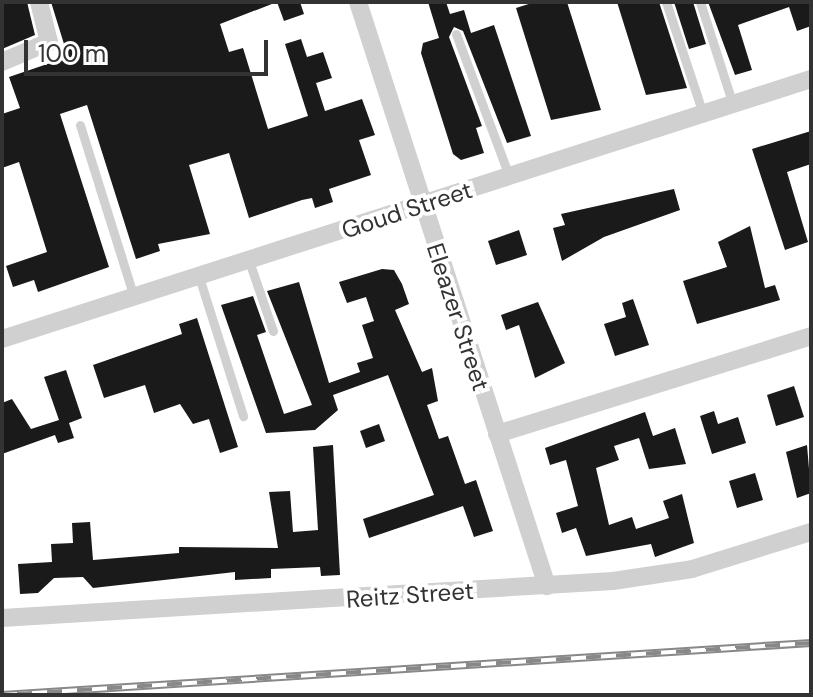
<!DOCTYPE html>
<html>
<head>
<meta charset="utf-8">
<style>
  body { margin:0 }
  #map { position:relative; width:813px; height:697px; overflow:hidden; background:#fff; font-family:"DM Sans",sans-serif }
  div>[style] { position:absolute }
  .building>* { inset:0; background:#1a1a1a }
  .service>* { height:9px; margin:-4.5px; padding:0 4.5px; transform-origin:4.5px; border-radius:4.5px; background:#d0d0d0 }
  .minor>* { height:18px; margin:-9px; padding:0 9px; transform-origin:9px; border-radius:9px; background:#d0d0d0 }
  .rail>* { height:8px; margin-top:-4px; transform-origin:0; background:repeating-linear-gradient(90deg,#fff 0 15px,#888 0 30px); box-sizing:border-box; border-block:2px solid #888 }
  span { translate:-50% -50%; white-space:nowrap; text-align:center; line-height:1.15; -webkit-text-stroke:8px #fff; paint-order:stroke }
  .street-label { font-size:24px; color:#333 }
  .frame { position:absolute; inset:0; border:4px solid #333; pointer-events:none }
  .scale { position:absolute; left:24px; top:40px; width:244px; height:36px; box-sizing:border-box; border:4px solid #333; border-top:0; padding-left:10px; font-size:24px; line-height:28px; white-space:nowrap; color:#333; -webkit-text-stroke:6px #fff; paint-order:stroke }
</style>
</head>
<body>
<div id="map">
  <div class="building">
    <i style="clip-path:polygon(2px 2px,27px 2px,35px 35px,2px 49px)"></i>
    <i style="clip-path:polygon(51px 2px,277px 2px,220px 24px,229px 52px,243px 48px,268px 129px,308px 116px,285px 44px,301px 39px,307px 57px,323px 52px,332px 78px,316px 83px,325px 111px,362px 99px,375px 135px,359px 140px,371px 175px,329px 189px,333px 202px,315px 208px,312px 198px,302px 200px,249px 218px,229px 153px,189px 165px,210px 234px,158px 244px,160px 251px,136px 259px,87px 105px,60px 114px,109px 267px,38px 292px,34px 280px,13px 287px,6px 266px,47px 252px,19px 162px,2px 168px,2px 114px,20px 108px,9px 77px,68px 57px)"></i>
    <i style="clip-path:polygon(277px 2px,300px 2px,304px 14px,284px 21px)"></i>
    <i style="clip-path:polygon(428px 2px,446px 2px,450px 14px,464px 10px,471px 33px,494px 25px,531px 136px,507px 143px,463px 31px,454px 27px,449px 37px,482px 126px,476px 128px,484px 153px,461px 160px,453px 154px,421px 53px,423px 43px,439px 38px)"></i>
    <i style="clip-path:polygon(535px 2px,567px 2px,601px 110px,551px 120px,516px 8px)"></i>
    <i style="clip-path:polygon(617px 2px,659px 2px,687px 88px,646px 95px)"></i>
    <i style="clip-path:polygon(674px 2px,693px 2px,706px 44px,689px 49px)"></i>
    <i style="clip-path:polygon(708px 2px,811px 2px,811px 26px,797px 31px,789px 7px,738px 25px,752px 70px,735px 75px)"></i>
    <i style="clip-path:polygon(811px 131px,811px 164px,787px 172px,808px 242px,785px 250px,752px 149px)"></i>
    <i style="clip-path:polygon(674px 189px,680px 210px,604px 237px,562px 261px,553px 228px,565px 225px,561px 214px)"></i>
    <i style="clip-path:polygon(750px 226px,765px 288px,775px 285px,780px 300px,697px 324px,683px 281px,727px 267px,718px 242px)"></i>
    <i style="clip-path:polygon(519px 230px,527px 255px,496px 265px,488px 241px)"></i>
    <i style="clip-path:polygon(382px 269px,394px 270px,402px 284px,409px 304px,395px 310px,422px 372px,432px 368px,438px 401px,427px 405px,439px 439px,448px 436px,465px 484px,476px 480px,493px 531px,474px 537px,463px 506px,369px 538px,363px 519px,434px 495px,388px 375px,333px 395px,338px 410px,315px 430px,266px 433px,221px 305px,253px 296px,266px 332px,257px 335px,284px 414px,312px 405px,267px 291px,299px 282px,329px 383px,360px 372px,357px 363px,373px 358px,362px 325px,374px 321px,366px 297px,347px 303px,339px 282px)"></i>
    <i style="clip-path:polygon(633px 299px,649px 345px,615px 356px,604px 324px,626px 317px,622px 303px)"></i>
    <i style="clip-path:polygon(538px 302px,565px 363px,535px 378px,519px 325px,506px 330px,501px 315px)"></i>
    <i style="clip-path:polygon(197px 318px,238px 447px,220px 453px,209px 419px,193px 424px,180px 404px,154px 413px,145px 385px,104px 398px,93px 365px,182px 334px,179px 324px)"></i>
    <i style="clip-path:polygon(66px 370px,82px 418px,69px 423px,74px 438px,58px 443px,55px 435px,2px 454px,2px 403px,12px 399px,31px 429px,59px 420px,44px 377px)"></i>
    <i style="clip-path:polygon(794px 386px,804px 417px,776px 426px,767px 395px)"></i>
    <i style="clip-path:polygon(714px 411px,718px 424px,738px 417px,746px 443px,712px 454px,700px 416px)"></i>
    <i style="clip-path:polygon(645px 412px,653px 436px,675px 428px,686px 464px,649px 469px,639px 438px,614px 446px,619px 460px,596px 468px,609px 525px,632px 517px,636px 529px,669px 518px,663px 501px,682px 494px,694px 543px,655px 557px,651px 544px,586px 556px,576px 528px,562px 533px,556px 513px,578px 506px,566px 460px,550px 465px,545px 448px)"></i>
    <i style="clip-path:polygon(379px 424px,385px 441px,366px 448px,360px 431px)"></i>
    <i style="clip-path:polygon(333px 445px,340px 575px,321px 576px,320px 567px,271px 569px,271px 578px,235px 580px,235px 572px,93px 588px,83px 577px,54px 578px,38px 593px,20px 594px,18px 564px,52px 562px,51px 544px,73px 543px,72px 523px,90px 522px,93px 560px,179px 553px,179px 547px,278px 548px,269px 492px,290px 491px,293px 532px,318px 530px,313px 447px)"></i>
    <i style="clip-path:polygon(807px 445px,811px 493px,797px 498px,786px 452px)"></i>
    <i style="clip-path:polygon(755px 473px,763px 500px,737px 508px,729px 481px)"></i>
  </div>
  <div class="service">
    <i style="left:666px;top:2px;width:118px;rotate:71.7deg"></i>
    <i style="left:700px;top:2px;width:108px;rotate:72.2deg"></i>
    <i style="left:456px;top:34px;width:152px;rotate:69.5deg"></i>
    <i style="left:80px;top:125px;width:180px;rotate:72.6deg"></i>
    <i style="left:249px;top:261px;width:74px;rotate:71.1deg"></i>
    <i style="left:199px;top:277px;width:146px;rotate:72.4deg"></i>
  </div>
  <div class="minor">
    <i style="left:358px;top:2px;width:614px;rotate:72.07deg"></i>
    <i style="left:2px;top:62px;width:51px;rotate:-23.1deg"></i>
    <i style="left:49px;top:42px;width:41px;rotate:-104deg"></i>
    <i style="left:2px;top:339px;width:850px;rotate:-17.82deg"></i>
    <i style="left:497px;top:434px;width:329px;rotate:-17.3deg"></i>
    <i style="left:2px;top:618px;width:612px;rotate:-3.47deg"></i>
    <i style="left:613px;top:581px;width:80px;rotate:-8.6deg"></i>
    <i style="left:692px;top:569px;width:125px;rotate:-17.3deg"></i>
  </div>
  <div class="rail">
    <i style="left:2px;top:695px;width:811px;rotate:-3.68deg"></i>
  </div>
  <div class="street-label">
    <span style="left:407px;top:210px;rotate:-18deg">Goud Street</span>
    <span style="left:458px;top:317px;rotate:72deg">Eleazer Street</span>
    <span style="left:410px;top:595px;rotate:-4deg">Reitz Street</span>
  </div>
  <div class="frame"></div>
  <div class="scale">100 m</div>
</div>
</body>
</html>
